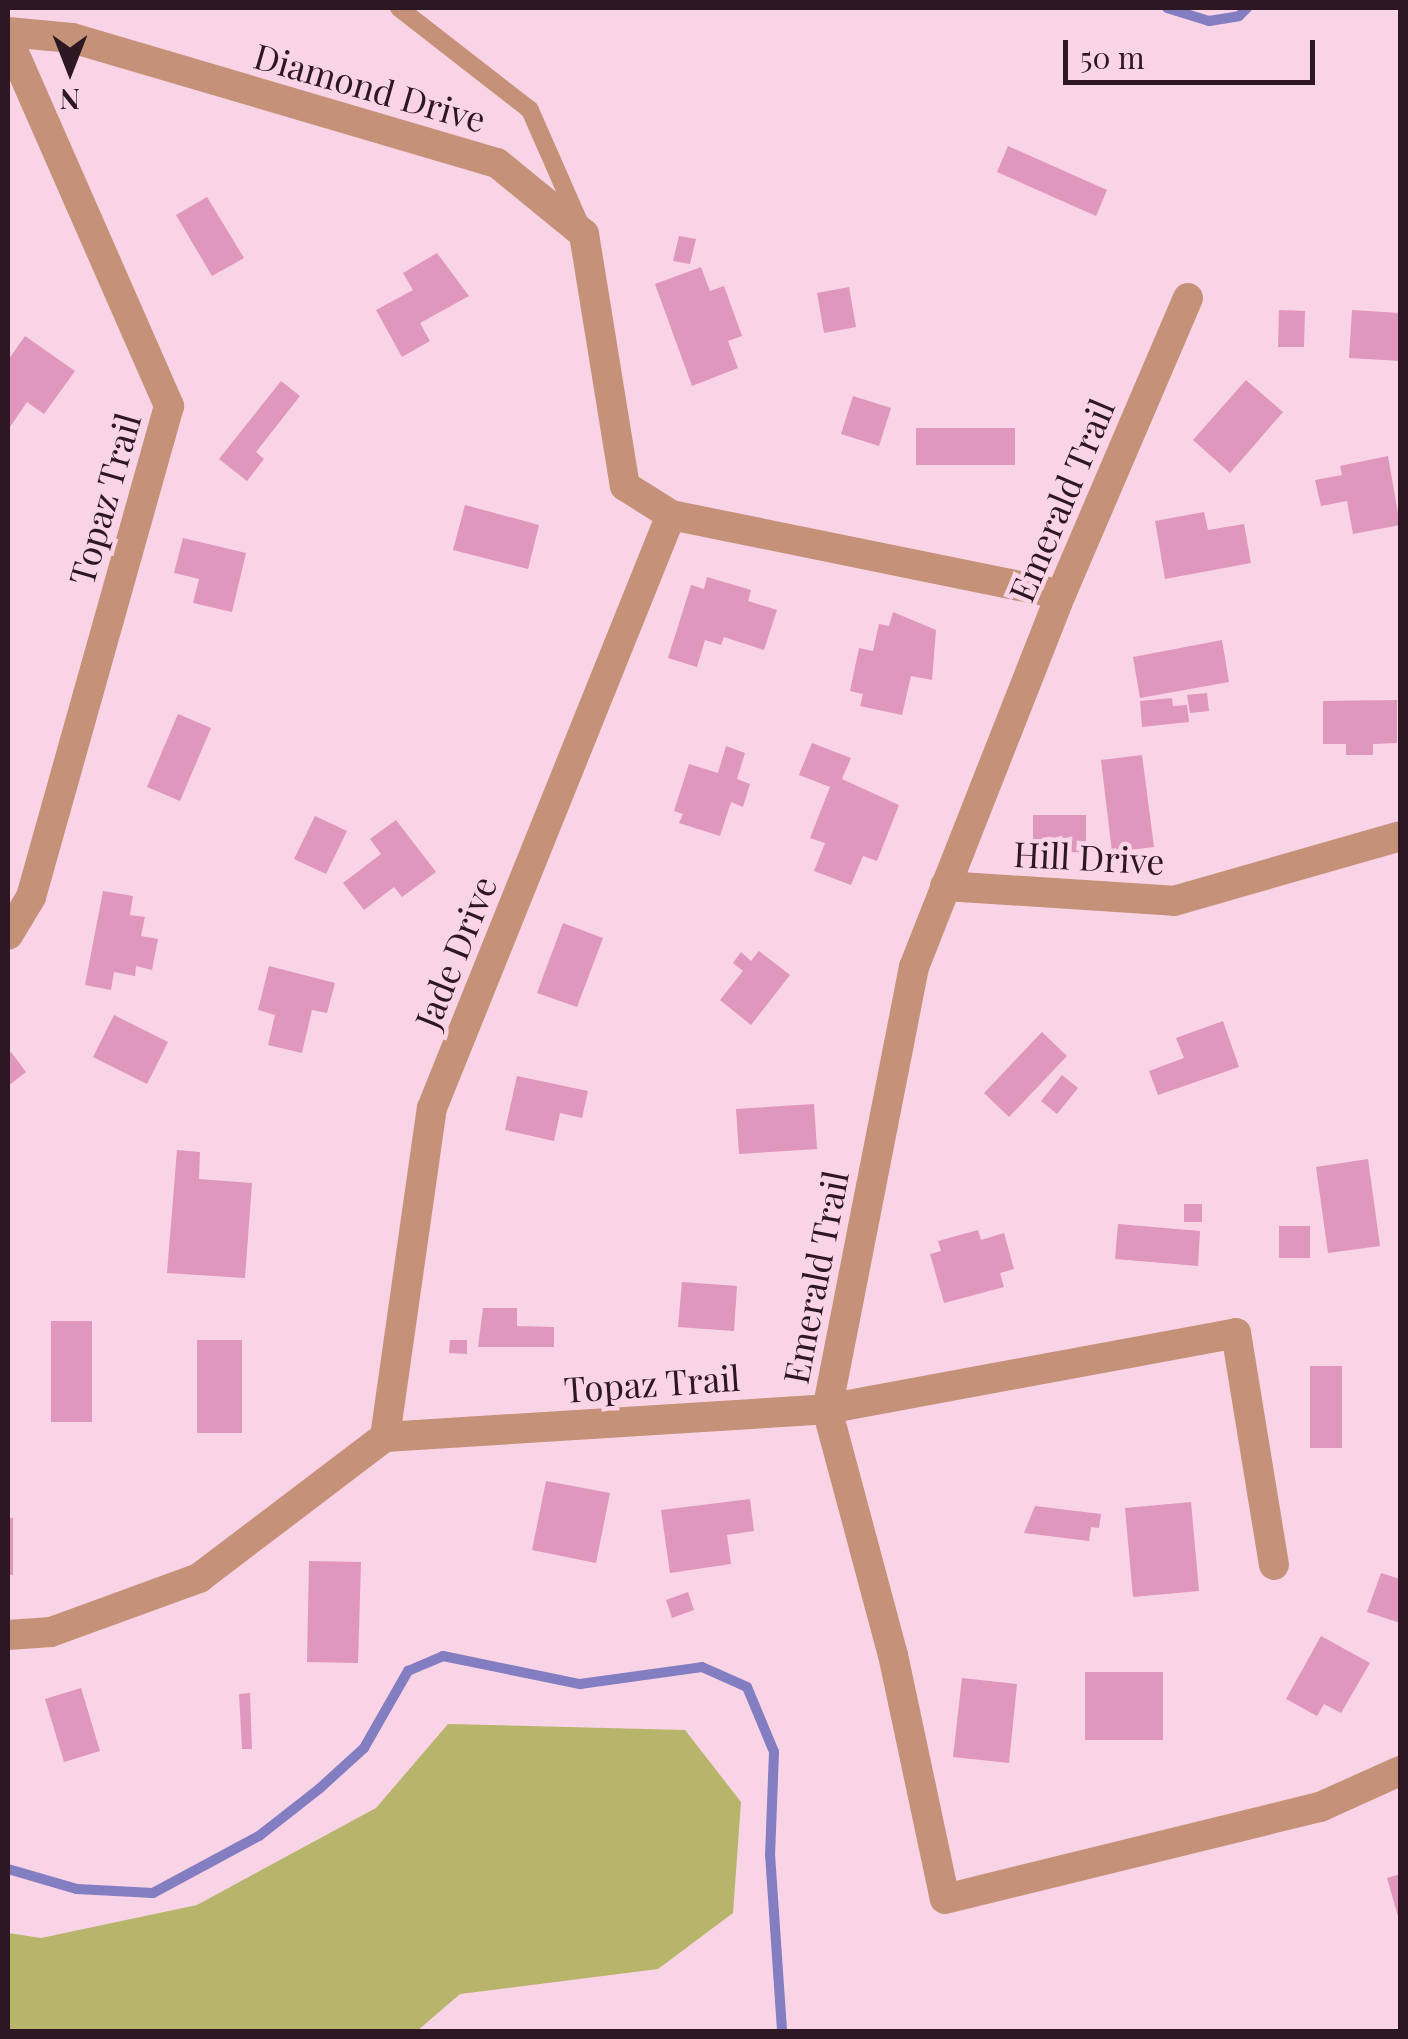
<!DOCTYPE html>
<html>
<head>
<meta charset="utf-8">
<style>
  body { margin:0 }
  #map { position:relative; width:1408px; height:2039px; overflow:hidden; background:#f9d3e6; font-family:"Playfair Display",serif }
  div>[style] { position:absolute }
  .green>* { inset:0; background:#b7b46b }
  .stream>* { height:10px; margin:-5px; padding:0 5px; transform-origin:5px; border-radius:5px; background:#837dc1 }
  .building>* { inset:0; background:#e097be }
  .lane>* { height:18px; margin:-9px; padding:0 9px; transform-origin:9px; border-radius:9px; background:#c59279 }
  .street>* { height:30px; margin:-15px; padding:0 15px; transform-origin:15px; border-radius:15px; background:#c59279 }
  span { translate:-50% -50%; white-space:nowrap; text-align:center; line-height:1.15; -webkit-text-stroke:9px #f9d3e6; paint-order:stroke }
  .street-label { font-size:35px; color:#2d1723 }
  .frame { position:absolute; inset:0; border:10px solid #2d1723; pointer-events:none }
  .north { position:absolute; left:20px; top:20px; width:100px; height:100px; -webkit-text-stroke:8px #f9d3e6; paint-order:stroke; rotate:180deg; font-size:28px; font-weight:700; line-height:40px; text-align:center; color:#2d1723 }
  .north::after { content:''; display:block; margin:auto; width:35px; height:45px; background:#2d1723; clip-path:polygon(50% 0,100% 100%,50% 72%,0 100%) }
  .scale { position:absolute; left:1063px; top:40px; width:252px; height:45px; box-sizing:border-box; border:5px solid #2d1723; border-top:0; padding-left:12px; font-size:30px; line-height:35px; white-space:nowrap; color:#2d1723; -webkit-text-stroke:8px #f9d3e6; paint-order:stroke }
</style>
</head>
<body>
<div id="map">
  <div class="green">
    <i style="clip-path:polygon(448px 1724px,685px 1730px,741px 1802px,733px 1913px,658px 1969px,460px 1994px,417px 2031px,8px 2031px,8px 1933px,41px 1938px,197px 1905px,376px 1808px)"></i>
  </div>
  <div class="stream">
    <i style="left:1167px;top:8px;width:44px;rotate:17.2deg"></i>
    <i style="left:1209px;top:21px;width:30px;rotate:-9deg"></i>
    <i style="left:1239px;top:16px;width:11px;rotate:-45deg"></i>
    <i style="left:8px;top:1869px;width:72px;rotate:16.2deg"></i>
    <i style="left:77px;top:1889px;width:76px;rotate:3deg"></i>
    <i style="left:153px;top:1893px;width:120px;rotate:-28.3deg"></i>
    <i style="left:259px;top:1836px;width:76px;rotate:-38.1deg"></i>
    <i style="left:319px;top:1789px;width:61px;rotate:-42.3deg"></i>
    <i style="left:364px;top:1748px;width:89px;rotate:-60.3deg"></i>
    <i style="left:408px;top:1671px;width:38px;rotate:-23deg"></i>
    <i style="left:443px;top:1656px;width:140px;rotate:11.6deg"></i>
    <i style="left:580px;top:1684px;width:123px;rotate:-7.9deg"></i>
    <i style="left:702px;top:1667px;width:49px;rotate:24deg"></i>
    <i style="left:747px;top:1687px;width:70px;rotate:67.4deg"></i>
    <i style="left:774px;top:1752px;width:102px;rotate:92.2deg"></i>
    <i style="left:770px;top:1854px;width:178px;rotate:86.1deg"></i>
  </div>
  <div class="building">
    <i style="clip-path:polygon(1008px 146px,1107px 190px,1096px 216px,997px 172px)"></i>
    <i style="clip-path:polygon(207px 197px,244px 258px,212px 276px,176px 215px)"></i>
    <i style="clip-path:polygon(679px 236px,696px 239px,690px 264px,673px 261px)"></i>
    <i style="clip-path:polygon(437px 253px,469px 296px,420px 323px,430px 341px,402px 357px,376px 310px,413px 290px,403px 273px)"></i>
    <i style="clip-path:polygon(701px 267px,710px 291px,724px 286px,742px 336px,728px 341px,738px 368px,692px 386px,655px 284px)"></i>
    <i style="clip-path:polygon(849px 287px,856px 327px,824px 333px,817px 293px)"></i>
    <i style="clip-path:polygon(1279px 310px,1305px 311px,1304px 347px,1278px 347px)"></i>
    <i style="clip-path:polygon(1352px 310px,1400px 313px,1400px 361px,1349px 358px)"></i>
    <i style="clip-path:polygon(25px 336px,75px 371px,44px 414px,27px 402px,8px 430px,8px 360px)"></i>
    <i style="clip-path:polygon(1246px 380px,1283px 412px,1230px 473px,1193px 440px)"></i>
    <i style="clip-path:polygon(281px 381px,300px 396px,256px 452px,264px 459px,247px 481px,219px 459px)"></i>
    <i style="clip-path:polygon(853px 396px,891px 408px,879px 446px,841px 434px)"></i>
    <i style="clip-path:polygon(916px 428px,1015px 428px,1015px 465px,916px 465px)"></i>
    <i style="clip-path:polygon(1388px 456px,1400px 525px,1353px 534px,1347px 501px,1321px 506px,1315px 480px,1342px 475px,1340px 466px)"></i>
    <i style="clip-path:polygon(465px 505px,539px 525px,528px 569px,453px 550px)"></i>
    <i style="clip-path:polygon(1204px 512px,1208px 530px,1244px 524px,1251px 563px,1165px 579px,1155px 521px)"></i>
    <i style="clip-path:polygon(183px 538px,246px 553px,232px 612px,193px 603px,199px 579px,174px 573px)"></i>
    <i style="clip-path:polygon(707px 577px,751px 590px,748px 601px,777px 610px,764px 650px,724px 637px,721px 645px,705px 640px,697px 667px,668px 658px,691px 585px,704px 589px)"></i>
    <i style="clip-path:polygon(893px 612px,936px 630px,932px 680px,911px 676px,902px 715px,860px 706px,863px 694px,850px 691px,859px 648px,873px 651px,879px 624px,889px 626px)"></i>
    <i style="clip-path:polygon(1222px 640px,1229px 682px,1140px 698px,1133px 657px)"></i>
    <i style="clip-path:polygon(1207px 693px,1209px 711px,1190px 713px,1187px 695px)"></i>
    <i style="clip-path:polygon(1172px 698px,1173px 706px,1187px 705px,1189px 722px,1142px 727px,1140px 701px)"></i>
    <i style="clip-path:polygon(1397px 700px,1397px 743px,1373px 744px,1373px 755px,1346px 755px,1346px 744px,1323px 744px,1323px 701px)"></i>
    <i style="clip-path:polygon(178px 714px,211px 728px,180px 801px,147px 787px)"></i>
    <i style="clip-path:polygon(812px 743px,851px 758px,842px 779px,899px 805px,877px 861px,863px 856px,851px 885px,814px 871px,825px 843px,810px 838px,830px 787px,799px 775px)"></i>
    <i style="clip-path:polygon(726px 746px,745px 753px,737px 779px,750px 784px,743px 807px,731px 802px,720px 836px,679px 823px,683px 814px,674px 811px,689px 764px,718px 773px)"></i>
    <i style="clip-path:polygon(1142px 755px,1154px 847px,1112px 852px,1101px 760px)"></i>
    <i style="clip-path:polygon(1033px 815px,1086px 815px,1086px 852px,1033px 853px)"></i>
    <i style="clip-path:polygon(315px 816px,347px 831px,326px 874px,294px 859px)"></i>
    <i style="clip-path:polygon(396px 820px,436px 872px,402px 897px,394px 887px,364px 910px,343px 883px,381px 854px,370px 839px)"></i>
    <i style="clip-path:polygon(103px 891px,133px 896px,130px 915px,145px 917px,141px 936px,158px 939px,152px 970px,136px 966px,135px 976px,114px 972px,111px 990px,85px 985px)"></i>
    <i style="clip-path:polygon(563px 923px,603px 938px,577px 1007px,537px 993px)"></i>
    <i style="clip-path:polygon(759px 951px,790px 975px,751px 1025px,720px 1000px,743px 971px,733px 963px,741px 952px,751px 961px)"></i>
    <i style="clip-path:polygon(269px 966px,335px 983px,327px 1013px,312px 1010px,302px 1053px,268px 1045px,275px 1015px,258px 1010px)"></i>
    <i style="clip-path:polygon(114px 1015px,168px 1042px,147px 1084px,93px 1057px)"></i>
    <i style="clip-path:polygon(1223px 1021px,1239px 1067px,1158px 1095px,1149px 1071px,1184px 1058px,1176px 1038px)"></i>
    <i style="clip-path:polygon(1042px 1032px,1067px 1056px,1009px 1117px,984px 1093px)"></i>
    <i style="clip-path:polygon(11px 1052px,26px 1072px,8px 1086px,8px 1055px)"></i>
    <i style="clip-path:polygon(1062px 1075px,1078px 1088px,1057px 1114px,1041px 1101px)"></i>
    <i style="clip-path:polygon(517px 1076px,588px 1091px,582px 1118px,560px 1113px,554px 1141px,505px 1130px)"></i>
    <i style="clip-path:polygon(814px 1104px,817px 1149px,739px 1154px,736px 1109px)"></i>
    <i style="clip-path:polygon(177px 1150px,200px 1152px,199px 1179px,252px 1183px,245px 1278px,167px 1273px)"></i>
    <i style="clip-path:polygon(1368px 1159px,1380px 1246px,1328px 1253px,1316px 1167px)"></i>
    <i style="clip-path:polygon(1184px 1204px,1202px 1204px,1202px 1222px,1184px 1222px)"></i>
    <i style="clip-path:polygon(1118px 1224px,1200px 1231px,1198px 1266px,1115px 1259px)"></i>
    <i style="clip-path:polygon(1279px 1226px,1310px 1226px,1310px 1258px,1279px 1258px)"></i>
    <i style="clip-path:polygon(978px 1230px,981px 1240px,1004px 1233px,1014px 1269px,1000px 1273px,1004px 1287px,944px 1303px,930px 1254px,941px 1251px,938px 1241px)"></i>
    <i style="clip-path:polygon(682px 1282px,737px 1286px,734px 1331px,678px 1327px)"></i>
    <i style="clip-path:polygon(483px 1308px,517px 1308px,517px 1326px,554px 1327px,554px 1347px,478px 1347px)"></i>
    <i style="clip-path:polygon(51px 1321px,92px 1321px,92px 1422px,51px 1422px)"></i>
    <i style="clip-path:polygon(197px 1340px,242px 1340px,242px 1433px,197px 1433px)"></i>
    <i style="clip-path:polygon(450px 1340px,467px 1340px,467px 1354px,449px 1353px)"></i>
    <i style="clip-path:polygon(1310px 1366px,1342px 1366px,1342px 1448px,1310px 1448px)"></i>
    <i style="clip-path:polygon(546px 1481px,610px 1493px,596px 1563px,532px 1550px)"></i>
    <i style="clip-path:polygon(750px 1499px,754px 1531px,727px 1535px,731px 1564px,670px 1573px,661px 1510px)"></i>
    <i style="clip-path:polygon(1191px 1502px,1199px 1591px,1133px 1597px,1125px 1508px)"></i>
    <i style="clip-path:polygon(1035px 1506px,1101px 1514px,1099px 1528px,1091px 1527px,1089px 1541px,1024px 1533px)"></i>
    <i style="clip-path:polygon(8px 1518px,13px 1518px,13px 1575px,8px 1575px)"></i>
    <i style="clip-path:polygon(309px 1561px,361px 1562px,358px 1663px,307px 1662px)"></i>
    <i style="clip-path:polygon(1381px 1573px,1400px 1579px,1400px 1623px,1367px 1612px)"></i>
    <i style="clip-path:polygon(688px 1592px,694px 1610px,672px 1618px,666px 1600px)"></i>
    <i style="clip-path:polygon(1321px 1636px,1370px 1663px,1341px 1713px,1324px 1704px,1317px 1716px,1286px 1699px)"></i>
    <i style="clip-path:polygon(1085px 1672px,1163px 1672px,1163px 1740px,1085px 1740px)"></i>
    <i style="clip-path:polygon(962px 1678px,1017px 1684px,1009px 1763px,953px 1757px)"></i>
    <i style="clip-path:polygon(81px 1688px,100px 1751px,64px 1762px,45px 1699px)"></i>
    <i style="clip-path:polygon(250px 1693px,252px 1749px,242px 1749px,239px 1694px)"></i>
    <i style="clip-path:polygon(1400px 1874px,1400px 1920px,1399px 1920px,1387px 1878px)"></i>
  </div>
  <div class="lane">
    <i style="left:399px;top:8px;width:166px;rotate:37.9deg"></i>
    <i style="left:530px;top:110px;width:124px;rotate:66.3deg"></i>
  </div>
  <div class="street">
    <i style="left:8px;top:32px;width:64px;rotate:5.4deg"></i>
    <i style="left:72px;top:38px;width:443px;rotate:16.4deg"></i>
    <i style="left:497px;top:163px;width:112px;rotate:39.2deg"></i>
    <i style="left:584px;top:234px;width:255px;rotate:80.8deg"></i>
    <i style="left:625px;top:486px;width:54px;rotate:32.2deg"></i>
    <i style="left:671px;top:515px;width:398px;rotate:11.5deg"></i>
    <i style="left:8px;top:39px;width:401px;rotate:66.3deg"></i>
    <i style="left:169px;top:406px;width:510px;rotate:105.7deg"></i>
    <i style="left:31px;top:897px;width:44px;rotate:121.2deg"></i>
    <i style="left:1188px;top:298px;width:322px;rotate:113.2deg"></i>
    <i style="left:1061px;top:594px;width:401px;rotate:111.5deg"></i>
    <i style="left:914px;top:967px;width:450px;rotate:101.1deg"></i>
    <i style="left:827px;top:1409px;width:255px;rotate:75deg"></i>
    <i style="left:893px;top:1655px;width:249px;rotate:78deg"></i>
    <i style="left:945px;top:1899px;width:386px;rotate:-13.8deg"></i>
    <i style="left:1320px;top:1807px;width:88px;rotate:-24.2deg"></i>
    <i style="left:945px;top:886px;width:229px;rotate:3.7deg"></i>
    <i style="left:1174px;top:901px;width:235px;rotate:-16deg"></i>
    <i style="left:385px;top:1437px;width:332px;rotate:-81.9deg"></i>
    <i style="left:432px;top:1108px;width:639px;rotate:-68.05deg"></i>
    <i style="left:8px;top:1635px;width:43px;rotate:-4deg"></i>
    <i style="left:51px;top:1632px;width:158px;rotate:-20deg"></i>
    <i style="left:199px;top:1578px;width:233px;rotate:-37.2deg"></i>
    <i style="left:385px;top:1437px;width:443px;rotate:-3.6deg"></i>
    <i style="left:827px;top:1409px;width:416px;rotate:-10.5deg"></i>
    <i style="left:1236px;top:1333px;width:235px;rotate:80.7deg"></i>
  </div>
  <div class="street-label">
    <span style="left:370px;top:87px;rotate:16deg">Diamond Drive</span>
    <span style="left:104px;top:499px;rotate:-74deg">Topaz Trail</span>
    <span style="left:1061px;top:500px;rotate:-67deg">Emerald Trail</span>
    <span style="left:1089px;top:857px;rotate:3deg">Hill Drive</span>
    <span style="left:455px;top:952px;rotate:-68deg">Jade Drive</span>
    <span style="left:815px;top:1277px;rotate:-79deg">Emerald Trail</span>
    <span style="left:652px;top:1383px;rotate:-4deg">Topaz Trail</span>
  </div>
  <div class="frame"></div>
  <div class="north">N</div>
  <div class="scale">50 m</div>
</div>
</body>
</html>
